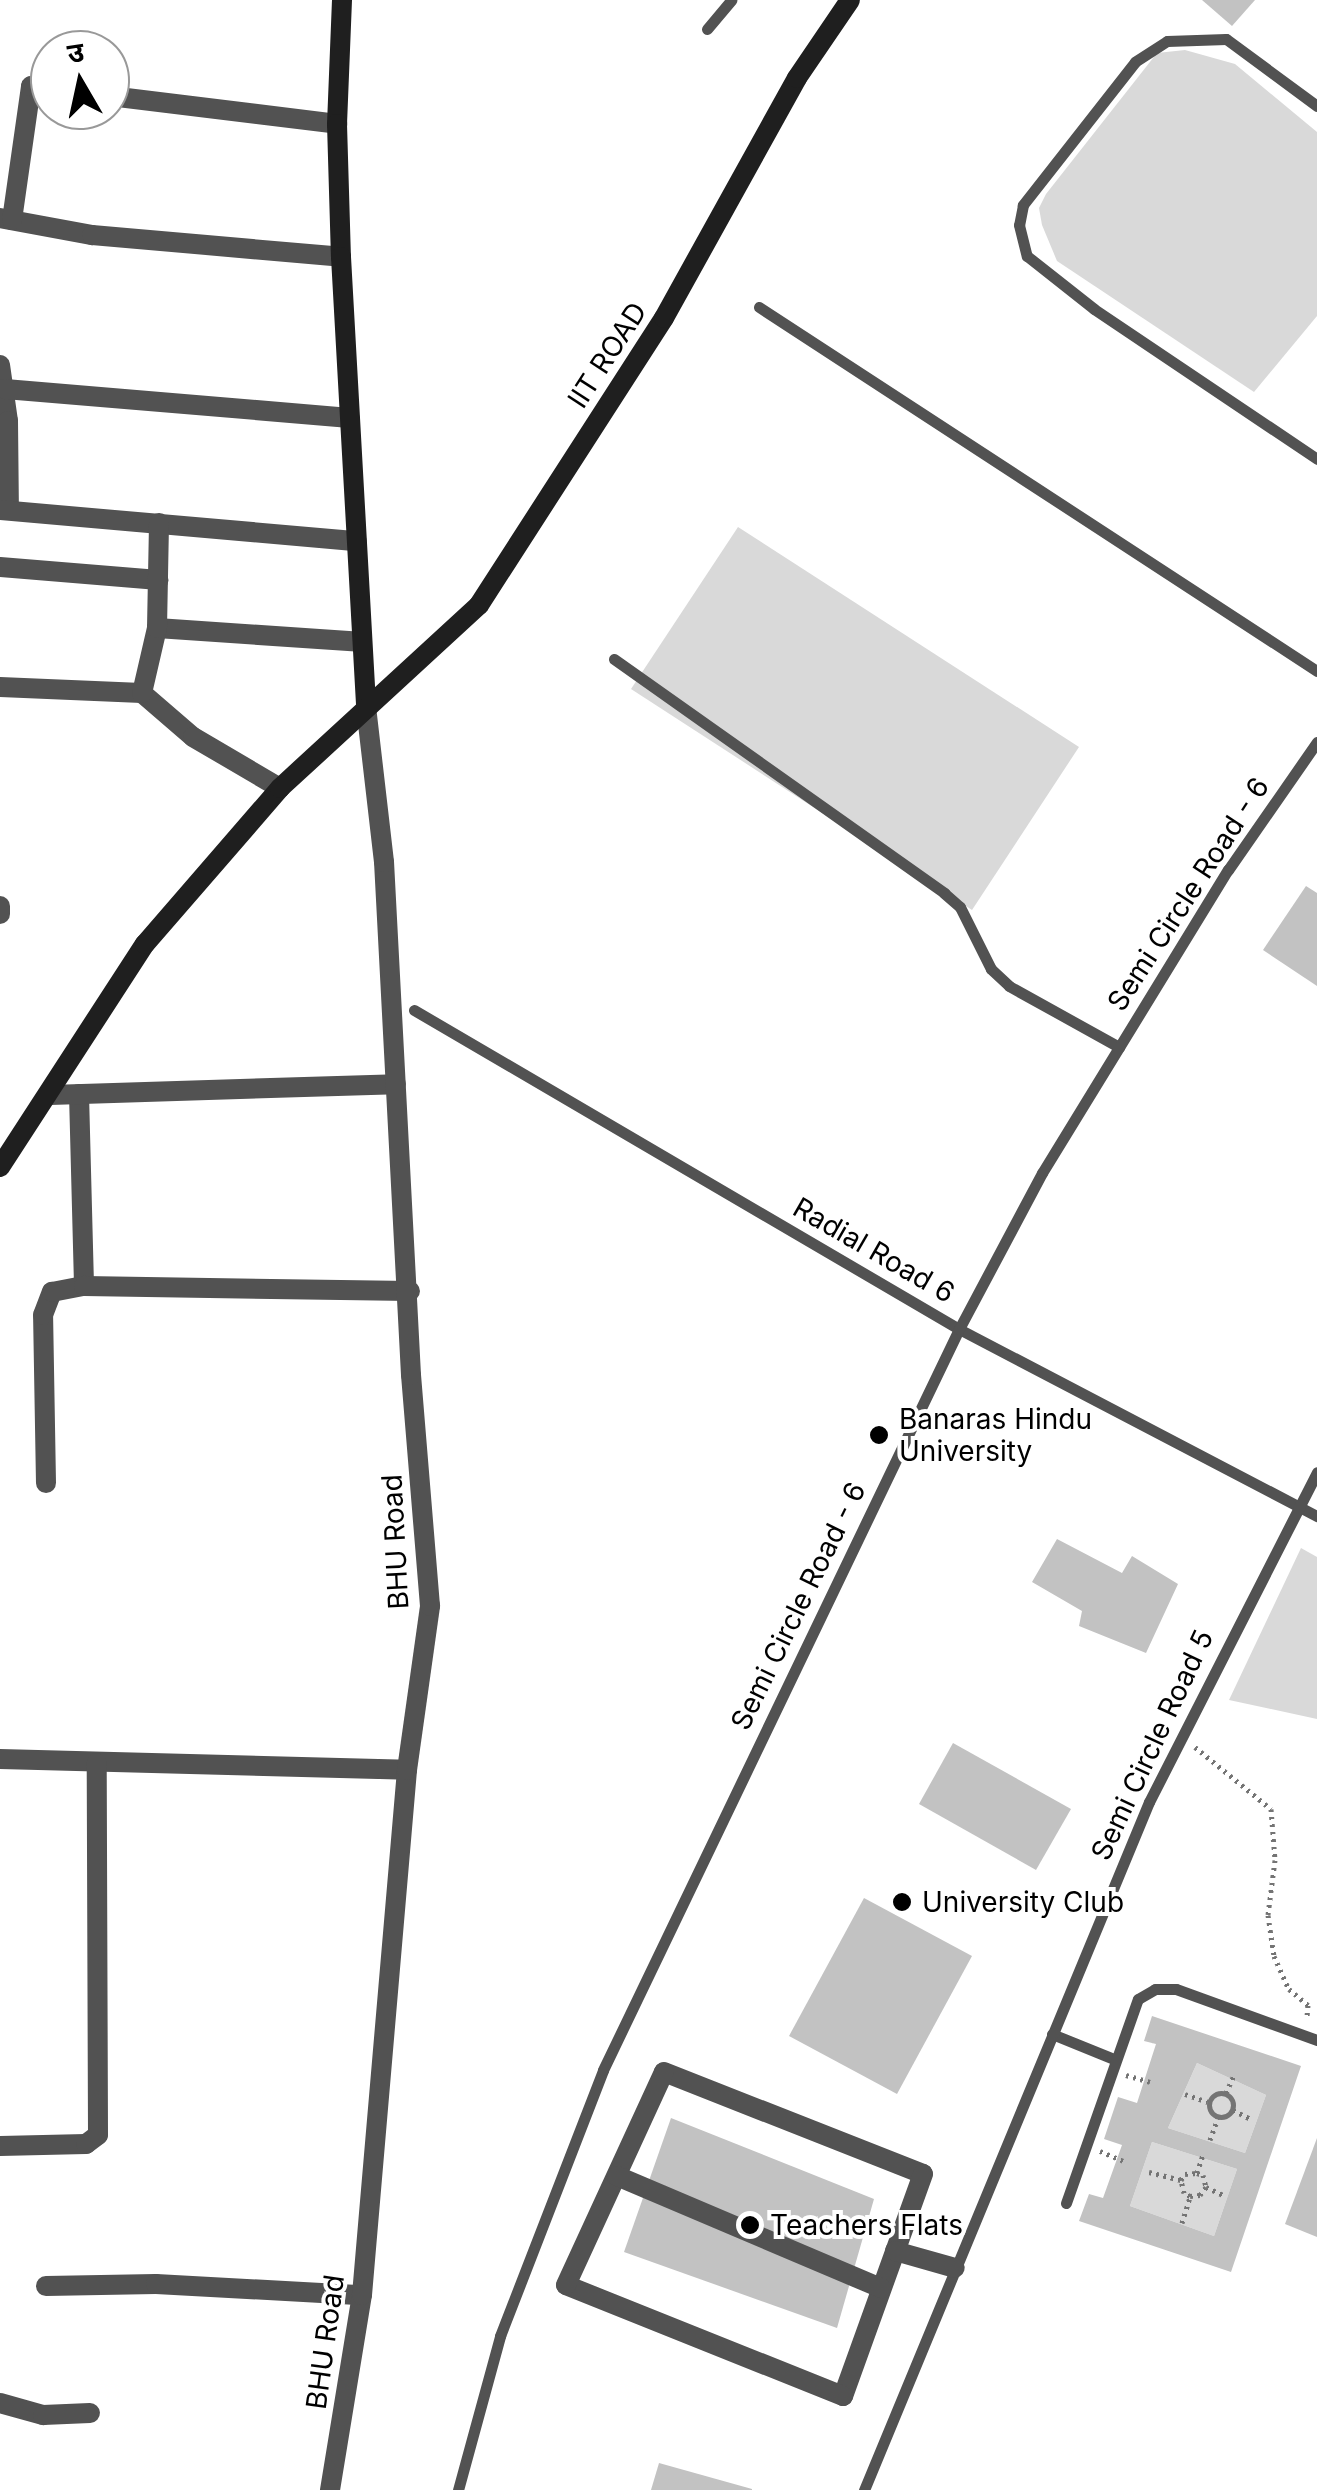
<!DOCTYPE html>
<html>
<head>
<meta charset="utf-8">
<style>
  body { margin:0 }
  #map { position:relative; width:1317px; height:2490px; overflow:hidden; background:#fff; font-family:Inter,"Noto Sans Devanagari",sans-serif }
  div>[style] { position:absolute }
  .green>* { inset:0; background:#d9d9d9 }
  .building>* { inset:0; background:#c2c2c2 }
  .path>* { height:5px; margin-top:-2.5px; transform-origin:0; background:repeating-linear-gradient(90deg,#747474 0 2.5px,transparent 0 7.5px) }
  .path>.ring { margin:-2.5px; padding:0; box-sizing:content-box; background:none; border:5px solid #747474; border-radius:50% }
  .lane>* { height:11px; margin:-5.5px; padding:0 5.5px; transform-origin:5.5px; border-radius:5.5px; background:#525252 }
  .street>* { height:20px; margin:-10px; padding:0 10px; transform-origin:10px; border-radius:10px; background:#525252 }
  .secondary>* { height:20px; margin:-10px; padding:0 10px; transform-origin:10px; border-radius:10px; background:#1f1f1f }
  .dots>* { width:28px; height:28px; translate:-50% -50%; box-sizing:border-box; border:5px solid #fff; border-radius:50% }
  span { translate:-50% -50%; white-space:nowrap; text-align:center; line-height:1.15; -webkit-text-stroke:8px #fff; paint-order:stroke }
  .street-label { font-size:28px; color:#000 }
  .poi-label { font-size:28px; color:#000 }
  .left { translate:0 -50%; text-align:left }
  .north { position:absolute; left:30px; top:30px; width:100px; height:100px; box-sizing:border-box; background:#fff; border:2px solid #999; border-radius:50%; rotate:351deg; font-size:28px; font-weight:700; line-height:40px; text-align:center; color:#000 }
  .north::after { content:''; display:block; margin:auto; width:35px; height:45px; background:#000; clip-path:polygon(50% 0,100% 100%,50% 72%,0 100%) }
</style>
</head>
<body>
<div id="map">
  <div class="green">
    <i style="clip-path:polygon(1185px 50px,1235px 64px,1317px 132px,1317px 316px,1254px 392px,1057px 261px,1042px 225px,1039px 208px,1046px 194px,1157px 53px)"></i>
    <i style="clip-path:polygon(738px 527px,1079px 747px,972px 910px,631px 689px)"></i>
    <i style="clip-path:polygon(1301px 1548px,1317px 1557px,1317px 1719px,1229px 1700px)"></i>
    <i style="clip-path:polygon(1197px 2063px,1266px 2095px,1245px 2153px,1168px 2128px)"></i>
    <i style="clip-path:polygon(1152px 2142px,1237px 2169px,1214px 2236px,1130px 2206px)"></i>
  </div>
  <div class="building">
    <i style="clip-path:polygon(1202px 0,1255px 0,1232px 26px)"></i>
    <i style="clip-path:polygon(1306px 886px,1317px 893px,1317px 986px,1263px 950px)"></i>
    <i style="clip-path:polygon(1057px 1539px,1122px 1573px,1132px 1556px,1178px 1584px,1146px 1653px,1079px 1626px,1082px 1611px,1032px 1582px)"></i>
    <i style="clip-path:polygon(953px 1743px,1071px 1809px,1036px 1870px,919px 1804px)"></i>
    <i style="clip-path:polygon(864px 1898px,972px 1956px,897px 2094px,789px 2036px)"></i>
    <i style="clip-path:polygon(evenodd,1152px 2016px,1301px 2066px,1231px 2272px,1079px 2221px,1089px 2194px,1103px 2198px,1122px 2145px,1104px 2139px,1118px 2097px,1137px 2103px,1156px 2044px,1144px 2041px,1152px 2016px,1197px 2063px,1266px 2095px,1245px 2153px,1168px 2128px,1197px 2063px,1152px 2016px,1152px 2142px,1237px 2169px,1214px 2236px,1130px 2206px,1152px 2142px)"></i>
    <i style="clip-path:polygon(671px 2118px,874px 2199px,837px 2328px,624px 2252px)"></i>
    <i style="clip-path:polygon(1317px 2138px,1317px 2237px,1285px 2224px)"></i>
    <i style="clip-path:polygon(659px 2463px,752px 2489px,752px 2490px,651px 2490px)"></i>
  </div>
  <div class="path">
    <i style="left:1195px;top:1747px;width:98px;rotate:39.2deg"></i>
    <i style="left:1271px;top:1809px;width:51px;rotate:85.5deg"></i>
    <i style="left:1275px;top:1860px;width:55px;rotate:97.3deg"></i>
    <i style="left:1268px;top:1915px;width:41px;rotate:81.7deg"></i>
    <i style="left:1274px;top:1956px;width:36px;rotate:66deg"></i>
    <i style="left:1289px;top:1989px;width:25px;rotate:40deg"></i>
    <i style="left:1308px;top:2005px;width:11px;rotate:95deg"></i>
    <i style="left:1126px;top:2075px;width:25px;rotate:16deg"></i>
    <i class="ring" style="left:1209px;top:2093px;width:19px;height:19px"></i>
    <i style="left:1226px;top:2093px;width:22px;rotate:-66deg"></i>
    <i style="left:1185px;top:2094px;width:24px;rotate:19deg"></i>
    <i style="left:1233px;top:2110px;width:20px;rotate:27deg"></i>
    <i style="left:1210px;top:2140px;width:23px;rotate:-70deg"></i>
    <i style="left:1100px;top:2151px;width:25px;rotate:23deg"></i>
    <i style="left:1149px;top:2172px;width:33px;rotate:14deg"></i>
    <i style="left:1181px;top:2180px;width:7px;rotate:-56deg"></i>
    <i style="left:1185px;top:2174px;width:12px;rotate:-5deg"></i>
    <i style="left:1197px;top:2173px;width:6px;rotate:18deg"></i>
    <i style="left:1203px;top:2175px;width:12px;rotate:76deg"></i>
    <i style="left:1206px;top:2187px;width:10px;rotate:127deg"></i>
    <i style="left:1200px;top:2195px;width:10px;rotate:174deg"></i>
    <i style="left:1190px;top:2196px;width:7px;rotate:-153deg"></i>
    <i style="left:1184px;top:2193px;width:13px;rotate:-103deg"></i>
    <i style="left:1197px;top:2173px;width:20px;rotate:-72deg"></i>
    <i style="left:1206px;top:2187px;width:21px;rotate:25deg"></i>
    <i style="left:1182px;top:2223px;width:28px;rotate:-73deg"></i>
  </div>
  <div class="lane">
    <i style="left:707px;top:29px;width:38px;rotate:-50deg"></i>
    <i style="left:1317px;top:106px;width:113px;rotate:-143.6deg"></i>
    <i style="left:1226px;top:39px;width:59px;rotate:178.1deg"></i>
    <i style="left:1167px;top:41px;width:38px;rotate:147deg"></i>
    <i style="left:1135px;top:62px;width:182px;rotate:128.1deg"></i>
    <i style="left:1023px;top:205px;width:20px;rotate:101deg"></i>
    <i style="left:1019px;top:225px;width:32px;rotate:76deg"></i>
    <i style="left:1027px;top:256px;width:85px;rotate:38.3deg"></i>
    <i style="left:1094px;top:309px;width:269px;rotate:33.9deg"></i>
    <i style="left:759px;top:307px;width:666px;rotate:33.12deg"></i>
    <i style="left:614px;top:659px;width:405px;rotate:35.3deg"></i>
    <i style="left:944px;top:893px;width:21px;rotate:41deg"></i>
    <i style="left:960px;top:907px;width:69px;rotate:63.4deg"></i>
    <i style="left:991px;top:969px;width:25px;rotate:43deg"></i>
    <i style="left:1009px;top:986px;width:126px;rotate:29deg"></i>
    <i style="left:414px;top:1010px;width:631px;rotate:30.34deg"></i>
    <i style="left:959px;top:1329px;width:404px;rotate:27.6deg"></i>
    <i style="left:1052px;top:2034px;width:67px;rotate:22deg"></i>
    <i style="left:1066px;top:2203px;width:216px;rotate:-70.6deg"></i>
    <i style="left:1138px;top:1999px;width:20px;rotate:-30deg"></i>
    <i style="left:1155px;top:1989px;width:21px"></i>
    <i style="left:1176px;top:1989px;width:150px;rotate:19.9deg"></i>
    <i style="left:458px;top:2490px;width:160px;rotate:-74.7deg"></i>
    <i style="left:500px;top:2336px;width:285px;rotate:-68.8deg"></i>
    <i style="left:603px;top:2070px;width:822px;rotate:-64.34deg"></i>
    <i style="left:959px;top:1329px;width:177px;rotate:-62deg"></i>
    <i style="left:1042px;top:1173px;width:356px;rotate:-58.5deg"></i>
    <i style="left:1228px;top:870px;width:156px;rotate:-55.2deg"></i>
    <i style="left:864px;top:2490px;width:745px;rotate:-67.5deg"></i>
    <i style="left:1149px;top:1802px;width:370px;rotate:-63deg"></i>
  </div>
  <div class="street">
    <i style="left:110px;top:96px;width:229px;rotate:7deg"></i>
    <i style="left:0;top:218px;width:94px;rotate:10.5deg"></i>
    <i style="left:92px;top:235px;width:250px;rotate:5deg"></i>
    <i style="left:12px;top:220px;width:135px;rotate:-81.9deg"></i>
    <i style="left:31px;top:86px;width:19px;rotate:9deg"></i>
    <i style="left:0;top:365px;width:57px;rotate:81.9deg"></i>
    <i style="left:8px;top:421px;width:89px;rotate:89.4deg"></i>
    <i style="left:5px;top:389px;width:346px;rotate:4.8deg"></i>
    <i style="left:0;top:510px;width:358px;rotate:5deg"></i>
    <i style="left:0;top:567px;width:159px;rotate:4.7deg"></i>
    <i style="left:157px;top:628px;width:203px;rotate:3.9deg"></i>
    <i style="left:0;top:687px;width:142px;rotate:2.4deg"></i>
    <i style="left:142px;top:693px;width:67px;rotate:40.8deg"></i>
    <i style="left:193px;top:737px;width:101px;rotate:30.4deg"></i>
    <i style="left:142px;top:693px;width:67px;rotate:-77deg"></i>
    <i style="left:157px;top:628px;width:105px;rotate:-88.9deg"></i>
    <i style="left:0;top:906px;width:8px;rotate:90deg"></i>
    <i style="left:79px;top:1094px;width:192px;rotate:88.5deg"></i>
    <i style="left:50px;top:1095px;width:346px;rotate:-1.8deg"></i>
    <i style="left:46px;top:1483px;width:168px;rotate:-91deg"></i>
    <i style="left:43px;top:1315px;width:25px;rotate:-69deg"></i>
    <i style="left:52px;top:1292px;width:33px;rotate:-11deg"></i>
    <i style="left:84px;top:1286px;width:326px;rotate:0.9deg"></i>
    <i style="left:0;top:1759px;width:407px;rotate:1.5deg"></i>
    <i style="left:664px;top:2072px;width:278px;rotate:21.5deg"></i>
    <i style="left:923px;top:2174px;width:236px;rotate:109.8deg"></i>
    <i style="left:843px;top:2396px;width:298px;rotate:-158.2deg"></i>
    <i style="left:566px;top:2285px;width:234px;rotate:-65.3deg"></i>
    <i style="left:0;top:2146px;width:86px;rotate:-1.3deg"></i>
    <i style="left:86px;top:2144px;width:15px;rotate:-37deg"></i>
    <i style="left:98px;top:2135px;width:372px;rotate:-90.2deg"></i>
    <i style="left:617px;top:2176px;width:287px;rotate:23deg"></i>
    <i style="left:895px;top:2251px;width:62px;rotate:15.8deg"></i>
    <i style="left:46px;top:2286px;width:110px;rotate:-1deg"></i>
    <i style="left:156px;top:2284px;width:206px;rotate:3.1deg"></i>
    <i style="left:0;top:2403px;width:45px;rotate:15.6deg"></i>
    <i style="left:43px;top:2415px;width:47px;rotate:-2.4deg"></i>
    <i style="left:330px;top:2490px;width:198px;rotate:-80.7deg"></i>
    <i style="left:362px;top:2295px;width:527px;rotate:-85.1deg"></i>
    <i style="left:407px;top:1770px;width:166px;rotate:-82deg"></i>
    <i style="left:430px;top:1606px;width:232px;rotate:-94.7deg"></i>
    <i style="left:411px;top:1375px;width:514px;rotate:-93.01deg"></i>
    <i style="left:384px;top:862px;width:156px;rotate:-96.6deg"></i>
  </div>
  <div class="secondary">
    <i style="left:342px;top:0;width:124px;rotate:92.3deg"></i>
    <i style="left:337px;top:124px;width:133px;rotate:88.3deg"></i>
    <i style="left:341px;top:257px;width:451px;rotate:86.8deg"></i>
    <i style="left:0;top:1167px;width:266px;rotate:-57deg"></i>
    <i style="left:145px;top:944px;width:206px;rotate:-49.1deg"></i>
    <i style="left:280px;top:788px;width:270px;rotate:-42.6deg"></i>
    <i style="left:479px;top:605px;width:341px;rotate:-57.2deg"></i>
    <i style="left:664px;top:318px;width:274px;rotate:-61deg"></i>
    <i style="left:797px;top:78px;width:94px;rotate:-55.8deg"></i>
  </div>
  <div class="dots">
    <i style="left:879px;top:1435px;background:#000"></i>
    <i style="left:902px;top:1902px;background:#000"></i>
    <i style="left:750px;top:2225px;background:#000"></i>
  </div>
  <div class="street-label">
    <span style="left:607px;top:355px;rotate:-57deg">IIT ROAD</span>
    <span style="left:1188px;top:894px;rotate:-57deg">Semi Circle Road - 6</span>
    <span style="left:874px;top:1250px;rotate:30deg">Radial Road 6</span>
    <span style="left:395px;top:1542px;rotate:-93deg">BHU Road</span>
    <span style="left:798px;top:1606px;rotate:-64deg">Semi Circle Road - 6</span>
    <span style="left:1152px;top:1745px;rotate:-65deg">Semi Circle Road 5</span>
    <span style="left:325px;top:2342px;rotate:-82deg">BHU Road</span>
  </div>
  <div class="poi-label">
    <span class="left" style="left:899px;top:1435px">Banaras Hindu<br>University</span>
    <span class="left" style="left:922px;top:1902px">University Club</span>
    <span class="left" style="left:770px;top:2225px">Teachers Flats</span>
  </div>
  <div class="north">उ</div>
</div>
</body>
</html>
